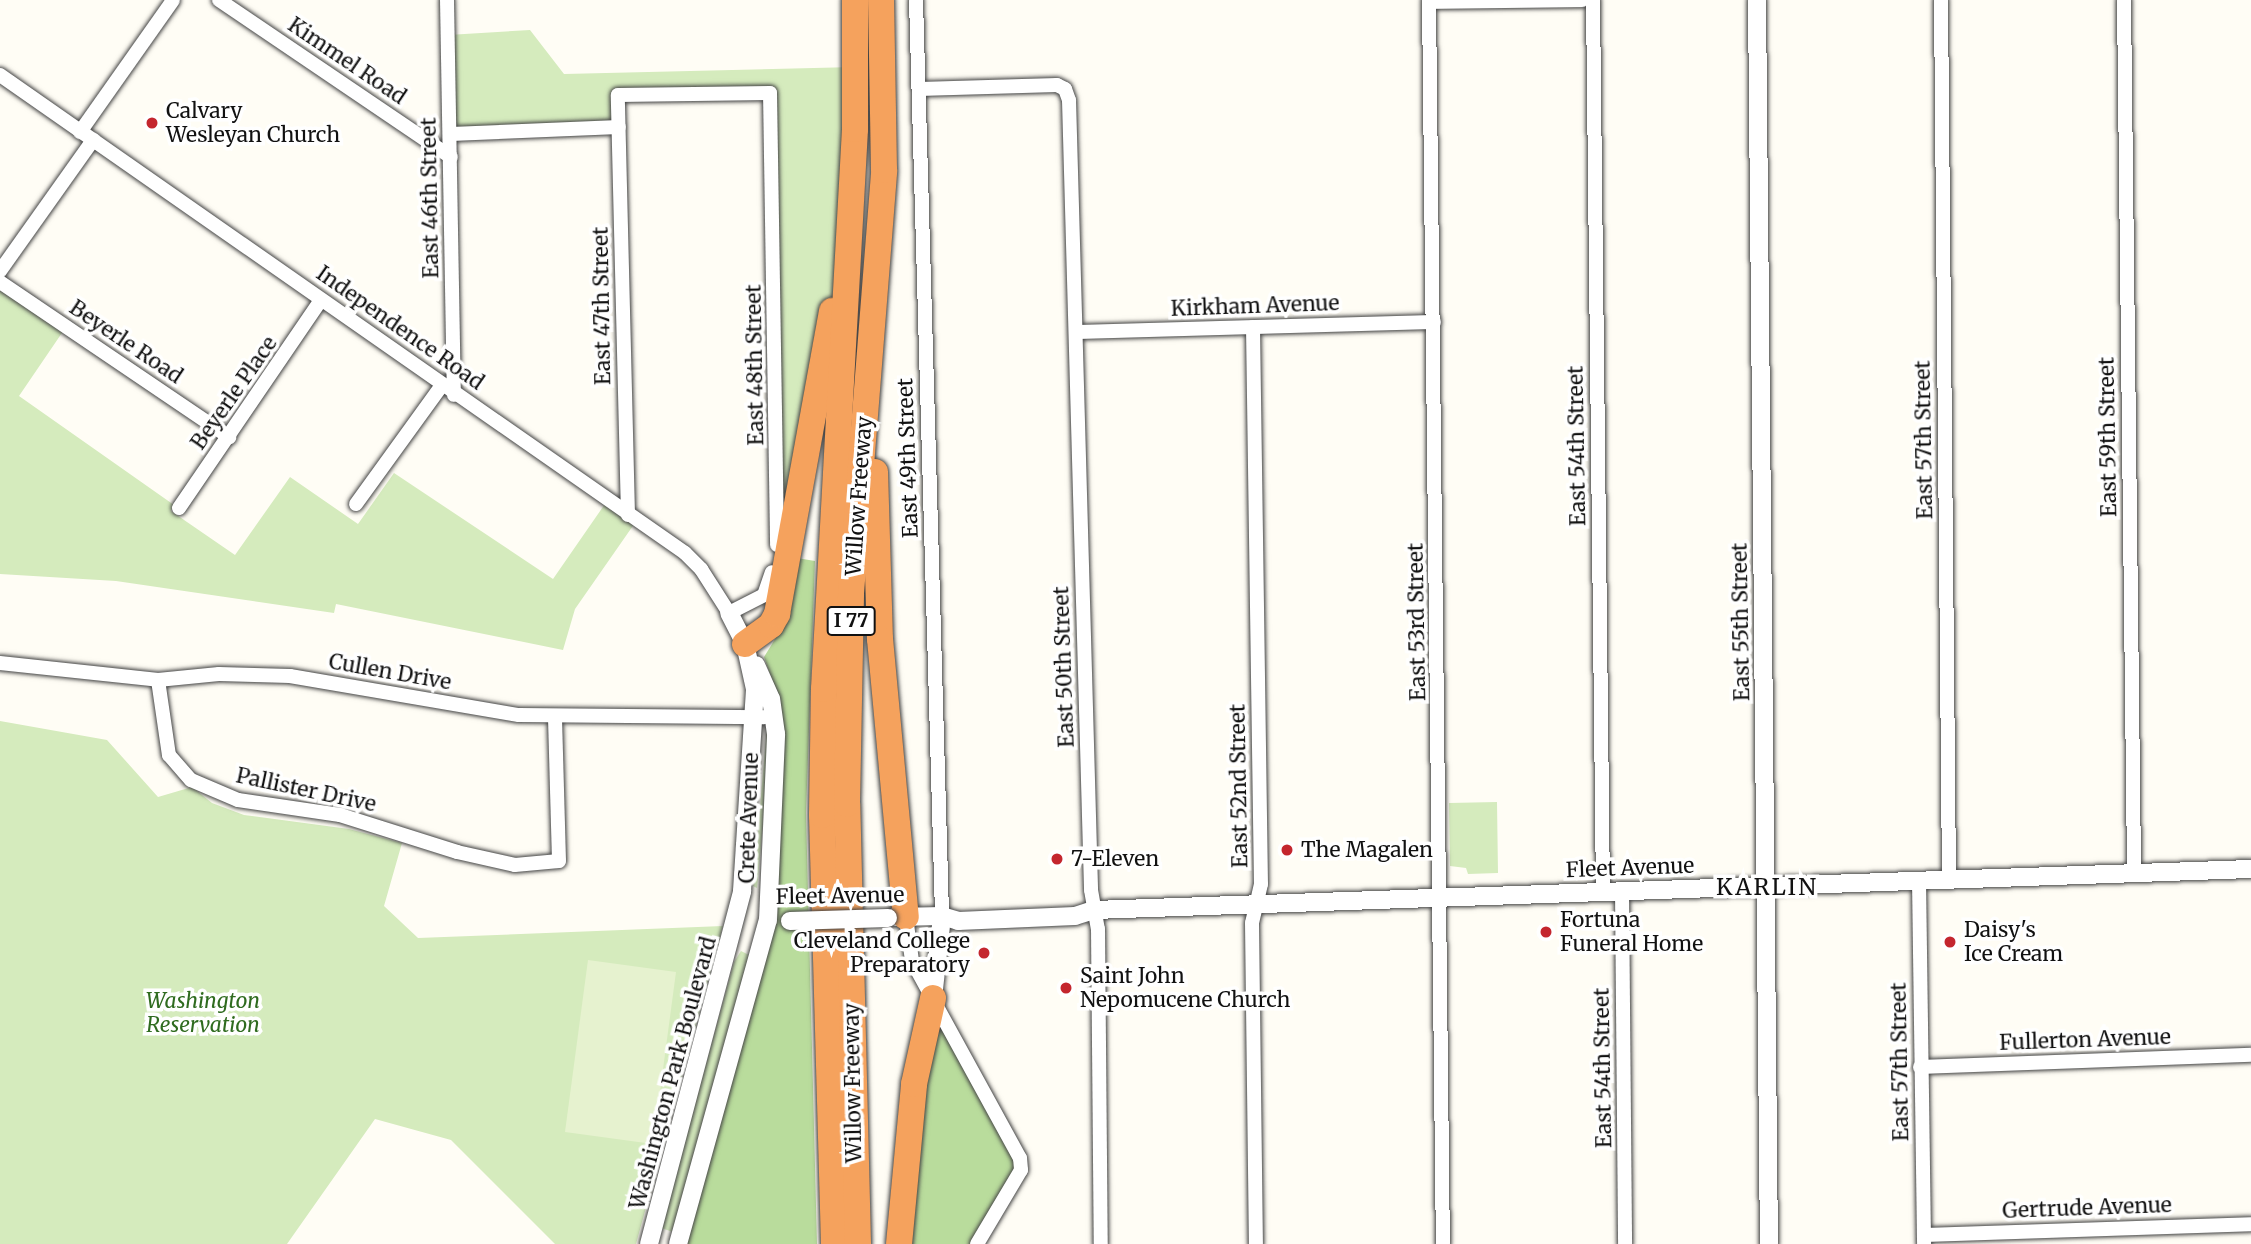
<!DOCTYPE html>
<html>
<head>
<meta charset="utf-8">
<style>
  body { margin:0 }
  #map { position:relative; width:2251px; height:1244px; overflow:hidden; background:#fffdf5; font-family:Merriweather,serif }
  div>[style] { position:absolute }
  .green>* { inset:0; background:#d5ebbd }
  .forest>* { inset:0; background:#b9dc9c }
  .pitch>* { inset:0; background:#e6f2cf }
  .roads { filter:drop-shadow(0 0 2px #444) drop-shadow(0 0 2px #444) }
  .minor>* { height:14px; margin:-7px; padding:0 7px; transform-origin:7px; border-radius:7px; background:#fff }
  .tertiary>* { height:18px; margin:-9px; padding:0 9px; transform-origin:9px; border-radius:9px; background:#fff }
  .motorway>* { height:26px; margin:-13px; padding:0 13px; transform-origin:13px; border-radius:13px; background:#f5a25d }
  .bridges { filter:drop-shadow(0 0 2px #444) drop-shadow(0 0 2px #444) }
  .tertiary-bridge>* { height:18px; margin:-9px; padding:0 9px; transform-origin:9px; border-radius:9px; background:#fff }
  .dots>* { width:19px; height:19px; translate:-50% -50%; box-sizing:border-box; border:4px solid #fff; border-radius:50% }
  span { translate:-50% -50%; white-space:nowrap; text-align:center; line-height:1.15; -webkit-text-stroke:7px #fff; paint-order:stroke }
  .shield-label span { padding:2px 5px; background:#fff; border:2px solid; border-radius:5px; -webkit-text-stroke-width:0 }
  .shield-label { font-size:19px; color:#111; font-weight:700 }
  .street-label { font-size:21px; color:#111 }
  .poi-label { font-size:21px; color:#111 }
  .left { translate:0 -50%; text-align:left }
  .right { translate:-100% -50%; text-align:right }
  .park-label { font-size:21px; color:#2f6b1f; font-style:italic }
  .neighbourhood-label { font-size:23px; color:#111; letter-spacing:2px }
</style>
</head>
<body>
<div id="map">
  <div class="green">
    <i style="clip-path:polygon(530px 30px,564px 74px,855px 67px,849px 206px,802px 493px,779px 534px,770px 93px,618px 95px,619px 127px,451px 134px,448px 35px)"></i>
    <i style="clip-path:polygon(0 279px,66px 327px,19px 396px,174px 505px,171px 511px,235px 555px,290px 477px,358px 524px,394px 473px,553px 579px,607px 501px,637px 520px,575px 609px,563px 650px,336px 604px,334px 613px,116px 581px,0 574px)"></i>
    <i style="clip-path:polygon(0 721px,107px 740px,158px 797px,192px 787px,212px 803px,244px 815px,349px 829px,402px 843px,384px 906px,418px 938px,723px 926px,636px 1244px,555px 1244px,451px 1140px,375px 1119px,287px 1244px,0 1244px)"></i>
    <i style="clip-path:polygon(767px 728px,772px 730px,757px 888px,753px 886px)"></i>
    <i style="clip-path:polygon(1497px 802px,1498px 873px,1468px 874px,1466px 868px,1450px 866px,1449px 803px)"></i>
    <i style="clip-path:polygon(741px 951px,749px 955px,673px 1232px,661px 1228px,734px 962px)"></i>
  </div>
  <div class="forest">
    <i style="clip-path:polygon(797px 558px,815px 561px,806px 813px,817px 1244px,678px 1244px,763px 941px,776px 691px,764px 657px,780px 631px)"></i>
    <i style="clip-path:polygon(933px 998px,1020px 1158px,977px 1244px,899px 1244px)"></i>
  </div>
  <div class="pitch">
    <i style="clip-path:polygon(588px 960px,676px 972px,653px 1144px,565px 1132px)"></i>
  </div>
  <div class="roads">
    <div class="minor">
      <i style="left:219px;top:0;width:280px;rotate:34.1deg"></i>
      <i style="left:447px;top:0;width:395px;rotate:89deg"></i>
      <i style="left:916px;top:0;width:916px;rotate:88.37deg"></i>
      <i style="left:1429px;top:0;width:1244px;rotate:89.36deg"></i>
      <i style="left:1593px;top:0;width:892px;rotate:89.36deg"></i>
      <i style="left:1941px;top:0;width:879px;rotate:89.48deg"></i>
      <i style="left:2124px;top:0;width:874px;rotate:89.34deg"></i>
      <i style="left:1429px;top:2px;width:153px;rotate:-0.7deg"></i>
      <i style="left:0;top:75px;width:835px;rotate:34.91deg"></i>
      <i style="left:685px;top:553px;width:23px;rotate:45deg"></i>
      <i style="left:701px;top:569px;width:52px;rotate:57.5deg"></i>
      <i style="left:729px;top:613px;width:39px;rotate:-27deg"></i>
      <i style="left:764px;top:595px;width:24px;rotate:-71deg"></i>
      <i style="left:919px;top:89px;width:138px;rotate:-1.7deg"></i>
      <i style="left:1057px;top:85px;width:9px;rotate:27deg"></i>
      <i style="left:1065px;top:89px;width:12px;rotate:70deg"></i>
      <i style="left:1069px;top:100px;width:790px;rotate:88.4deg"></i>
      <i style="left:1091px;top:890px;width:40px;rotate:80deg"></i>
      <i style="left:1098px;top:929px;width:315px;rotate:89.5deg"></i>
      <i style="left:80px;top:132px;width:161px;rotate:-54.8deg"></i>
      <i style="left:451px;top:134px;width:168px;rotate:-2.4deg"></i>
      <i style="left:0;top:271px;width:161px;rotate:-54.6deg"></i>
      <i style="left:0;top:282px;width:277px;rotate:34.1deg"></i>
      <i style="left:1253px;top:327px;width:557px;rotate:89.18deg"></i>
      <i style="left:1261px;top:884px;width:40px;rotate:103deg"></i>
      <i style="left:1252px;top:923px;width:321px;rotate:89.3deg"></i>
      <i style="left:1076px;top:332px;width:358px;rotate:-1.6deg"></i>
      <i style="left:356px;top:504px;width:147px;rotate:-54.1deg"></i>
      <i style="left:179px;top:508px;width:252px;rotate:-55.7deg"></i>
      <i style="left:628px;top:515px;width:420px;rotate:-91.4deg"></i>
      <i style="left:618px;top:95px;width:152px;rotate:-0.8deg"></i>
      <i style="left:770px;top:93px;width:452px;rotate:89.1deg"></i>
      <i style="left:0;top:663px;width:159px;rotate:6.1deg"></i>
      <i style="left:158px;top:680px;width:61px;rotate:-5.6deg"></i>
      <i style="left:219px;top:674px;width:71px;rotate:1.6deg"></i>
      <i style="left:290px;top:676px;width:232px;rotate:9.7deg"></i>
      <i style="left:519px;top:715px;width:245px;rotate:0.5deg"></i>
      <i style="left:158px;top:680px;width:76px;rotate:81.7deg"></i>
      <i style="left:169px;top:755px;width:33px;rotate:49deg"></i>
      <i style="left:191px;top:780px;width:51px;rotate:23.1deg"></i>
      <i style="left:238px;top:800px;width:103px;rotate:8.4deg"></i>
      <i style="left:340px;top:815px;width:123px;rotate:17.5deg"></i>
      <i style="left:457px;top:852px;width:59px;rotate:12.6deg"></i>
      <i style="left:515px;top:865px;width:44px;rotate:-5.2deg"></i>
      <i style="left:559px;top:861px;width:144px;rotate:-91.6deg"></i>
      <i style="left:1919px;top:880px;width:364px;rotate:89.2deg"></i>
      <i style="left:1622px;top:891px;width:353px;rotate:89.5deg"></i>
      <i style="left:906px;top:917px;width:44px;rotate:82.2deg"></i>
      <i style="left:912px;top:961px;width:225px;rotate:61.3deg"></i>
      <i style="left:1020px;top:1158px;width:12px;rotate:85deg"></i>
      <i style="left:1021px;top:1170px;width:86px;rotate:120.7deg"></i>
      <i style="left:1920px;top:1067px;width:331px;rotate:-2.1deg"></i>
      <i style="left:1924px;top:1235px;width:327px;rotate:-1.9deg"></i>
    </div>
    <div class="tertiary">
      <i style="left:1757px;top:0;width:1244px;rotate:89.45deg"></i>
      <i style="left:895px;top:917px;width:47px;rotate:-1.2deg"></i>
      <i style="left:942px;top:916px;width:17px;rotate:17deg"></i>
      <i style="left:958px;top:921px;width:117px;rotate:-2.4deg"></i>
      <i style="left:1075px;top:916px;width:20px;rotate:-18deg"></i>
      <i style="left:1094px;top:910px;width:1158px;rotate:-2.03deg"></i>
      <i style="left:933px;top:998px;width:82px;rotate:-83.7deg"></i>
      <i style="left:649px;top:1244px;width:365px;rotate:-75.2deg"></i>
      <i style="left:742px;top:891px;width:202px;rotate:-86.3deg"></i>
      <i style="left:755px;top:689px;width:46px;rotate:-102.5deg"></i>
      <i style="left:745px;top:644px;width:35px;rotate:-117deg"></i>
      <i style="left:678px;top:1244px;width:336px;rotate:-74.5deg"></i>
      <i style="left:768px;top:920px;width:186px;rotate:-87.5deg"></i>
      <i style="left:776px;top:734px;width:35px;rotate:-98deg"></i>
      <i style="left:771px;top:699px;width:37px;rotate:-114deg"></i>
    </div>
    <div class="motorway">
      <i style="left:875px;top:472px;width:167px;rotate:88.3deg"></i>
      <i style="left:880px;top:639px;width:279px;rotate:84.7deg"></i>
      <i style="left:745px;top:644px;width:32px;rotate:-36deg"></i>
      <i style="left:771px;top:625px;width:13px;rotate:-61deg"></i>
      <i style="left:777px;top:614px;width:308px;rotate:-79.7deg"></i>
      <i style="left:834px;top:1244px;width:429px;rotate:-91.6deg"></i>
      <i style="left:822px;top:815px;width:126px;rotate:-89.1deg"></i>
      <i style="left:824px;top:689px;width:561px;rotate:-86.83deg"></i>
      <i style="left:855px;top:129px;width:129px;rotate:-90deg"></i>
      <i style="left:858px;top:1244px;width:440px;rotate:-91.4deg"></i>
      <i style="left:847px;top:804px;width:211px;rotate:-88.9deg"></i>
      <i style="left:851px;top:593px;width:424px;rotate:-85.5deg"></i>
      <i style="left:884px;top:170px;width:170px;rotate:-91deg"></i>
      <i style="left:899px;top:1244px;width:161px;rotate:-84.6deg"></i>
      <i style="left:914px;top:1084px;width:88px;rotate:-77.5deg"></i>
    </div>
  </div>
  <div class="bridges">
    <div class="tertiary-bridge">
      <i style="left:790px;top:921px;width:98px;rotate:-1.8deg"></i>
    </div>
  </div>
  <div class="dots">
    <i style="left:152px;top:123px;background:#c4262e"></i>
    <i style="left:1287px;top:850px;background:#c4262e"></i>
    <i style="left:1057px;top:859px;background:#c4262e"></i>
    <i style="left:1546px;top:932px;background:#c4262e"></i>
    <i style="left:1950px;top:942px;background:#c4262e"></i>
    <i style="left:984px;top:953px;background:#c4262e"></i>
    <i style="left:1066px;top:988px;background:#c4262e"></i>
  </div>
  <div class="shield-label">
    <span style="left:851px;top:621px">I 77</span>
  </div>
  <div class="street-label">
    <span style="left:347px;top:61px;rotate:34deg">Kimmel Road</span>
    <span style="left:430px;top:198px;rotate:-91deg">East 46th Street</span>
    <span style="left:602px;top:306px;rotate:-91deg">East 47th Street</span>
    <span style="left:1255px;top:306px;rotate:-2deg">Kirkham Avenue</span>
    <span style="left:400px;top:328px;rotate:35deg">Independence Road</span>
    <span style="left:126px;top:342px;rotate:34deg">Beyerle Road</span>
    <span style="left:755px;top:365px;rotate:-91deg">East 48th Street</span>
    <span style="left:234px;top:393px;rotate:-55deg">Beyerle Place</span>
    <span style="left:2108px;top:437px;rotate:-91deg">East 59th Street</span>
    <span style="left:1924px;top:440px;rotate:-91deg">East 57th Street</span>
    <span style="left:1577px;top:446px;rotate:-91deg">East 54th Street</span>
    <span style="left:908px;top:458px;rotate:-92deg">East 49th Street</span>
    <span style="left:859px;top:496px;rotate:-86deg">Willow Freeway</span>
    <span style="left:1417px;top:622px;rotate:-91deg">East 53rd Street</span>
    <span style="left:1741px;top:622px;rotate:-91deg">East 55th Street</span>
    <span style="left:1064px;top:667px;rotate:-92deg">East 50th Street</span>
    <span style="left:390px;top:672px;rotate:10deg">Cullen Drive</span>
    <span style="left:1239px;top:786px;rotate:-91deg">East 52nd Street</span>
    <span style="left:306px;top:790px;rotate:12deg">Pallister Drive</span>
    <span style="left:749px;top:818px;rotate:-88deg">Crete Avenue</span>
    <span style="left:1630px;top:868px;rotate:-2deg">Fleet Avenue</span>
    <span style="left:840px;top:896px;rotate:-1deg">Fleet Avenue</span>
    <span style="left:2085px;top:1040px;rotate:-2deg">Fullerton Avenue</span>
    <span style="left:1900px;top:1062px;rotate:-91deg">East 57th Street</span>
    <span style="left:1603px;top:1068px;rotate:-91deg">East 54th Street</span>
    <span style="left:673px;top:1073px;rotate:-75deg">Washington Park Boulevard</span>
    <span style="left:853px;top:1083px;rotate:-91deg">Willow Freeway</span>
    <span style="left:2087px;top:1208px;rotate:-2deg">Gertrude Avenue</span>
  </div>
  <div class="poi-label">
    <span class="left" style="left:166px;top:123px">Calvary<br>Wesleyan Church</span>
    <span class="left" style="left:1301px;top:850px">The Magalen</span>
    <span class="left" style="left:1071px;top:859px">7-Eleven</span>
    <span class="left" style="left:1560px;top:932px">Fortuna<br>Funeral Home</span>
    <span class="left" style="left:1964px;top:942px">Daisy's<br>Ice Cream</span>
    <span class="right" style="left:970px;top:953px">Cleveland College<br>Preparatory</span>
    <span class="left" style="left:1080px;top:988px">Saint John<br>Nepomucene Church</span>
  </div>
  <div class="park-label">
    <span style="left:203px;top:1013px">Washington<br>Reservation</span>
  </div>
  <div class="neighbourhood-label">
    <span style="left:1767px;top:887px">KARLIN</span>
  </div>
</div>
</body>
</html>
